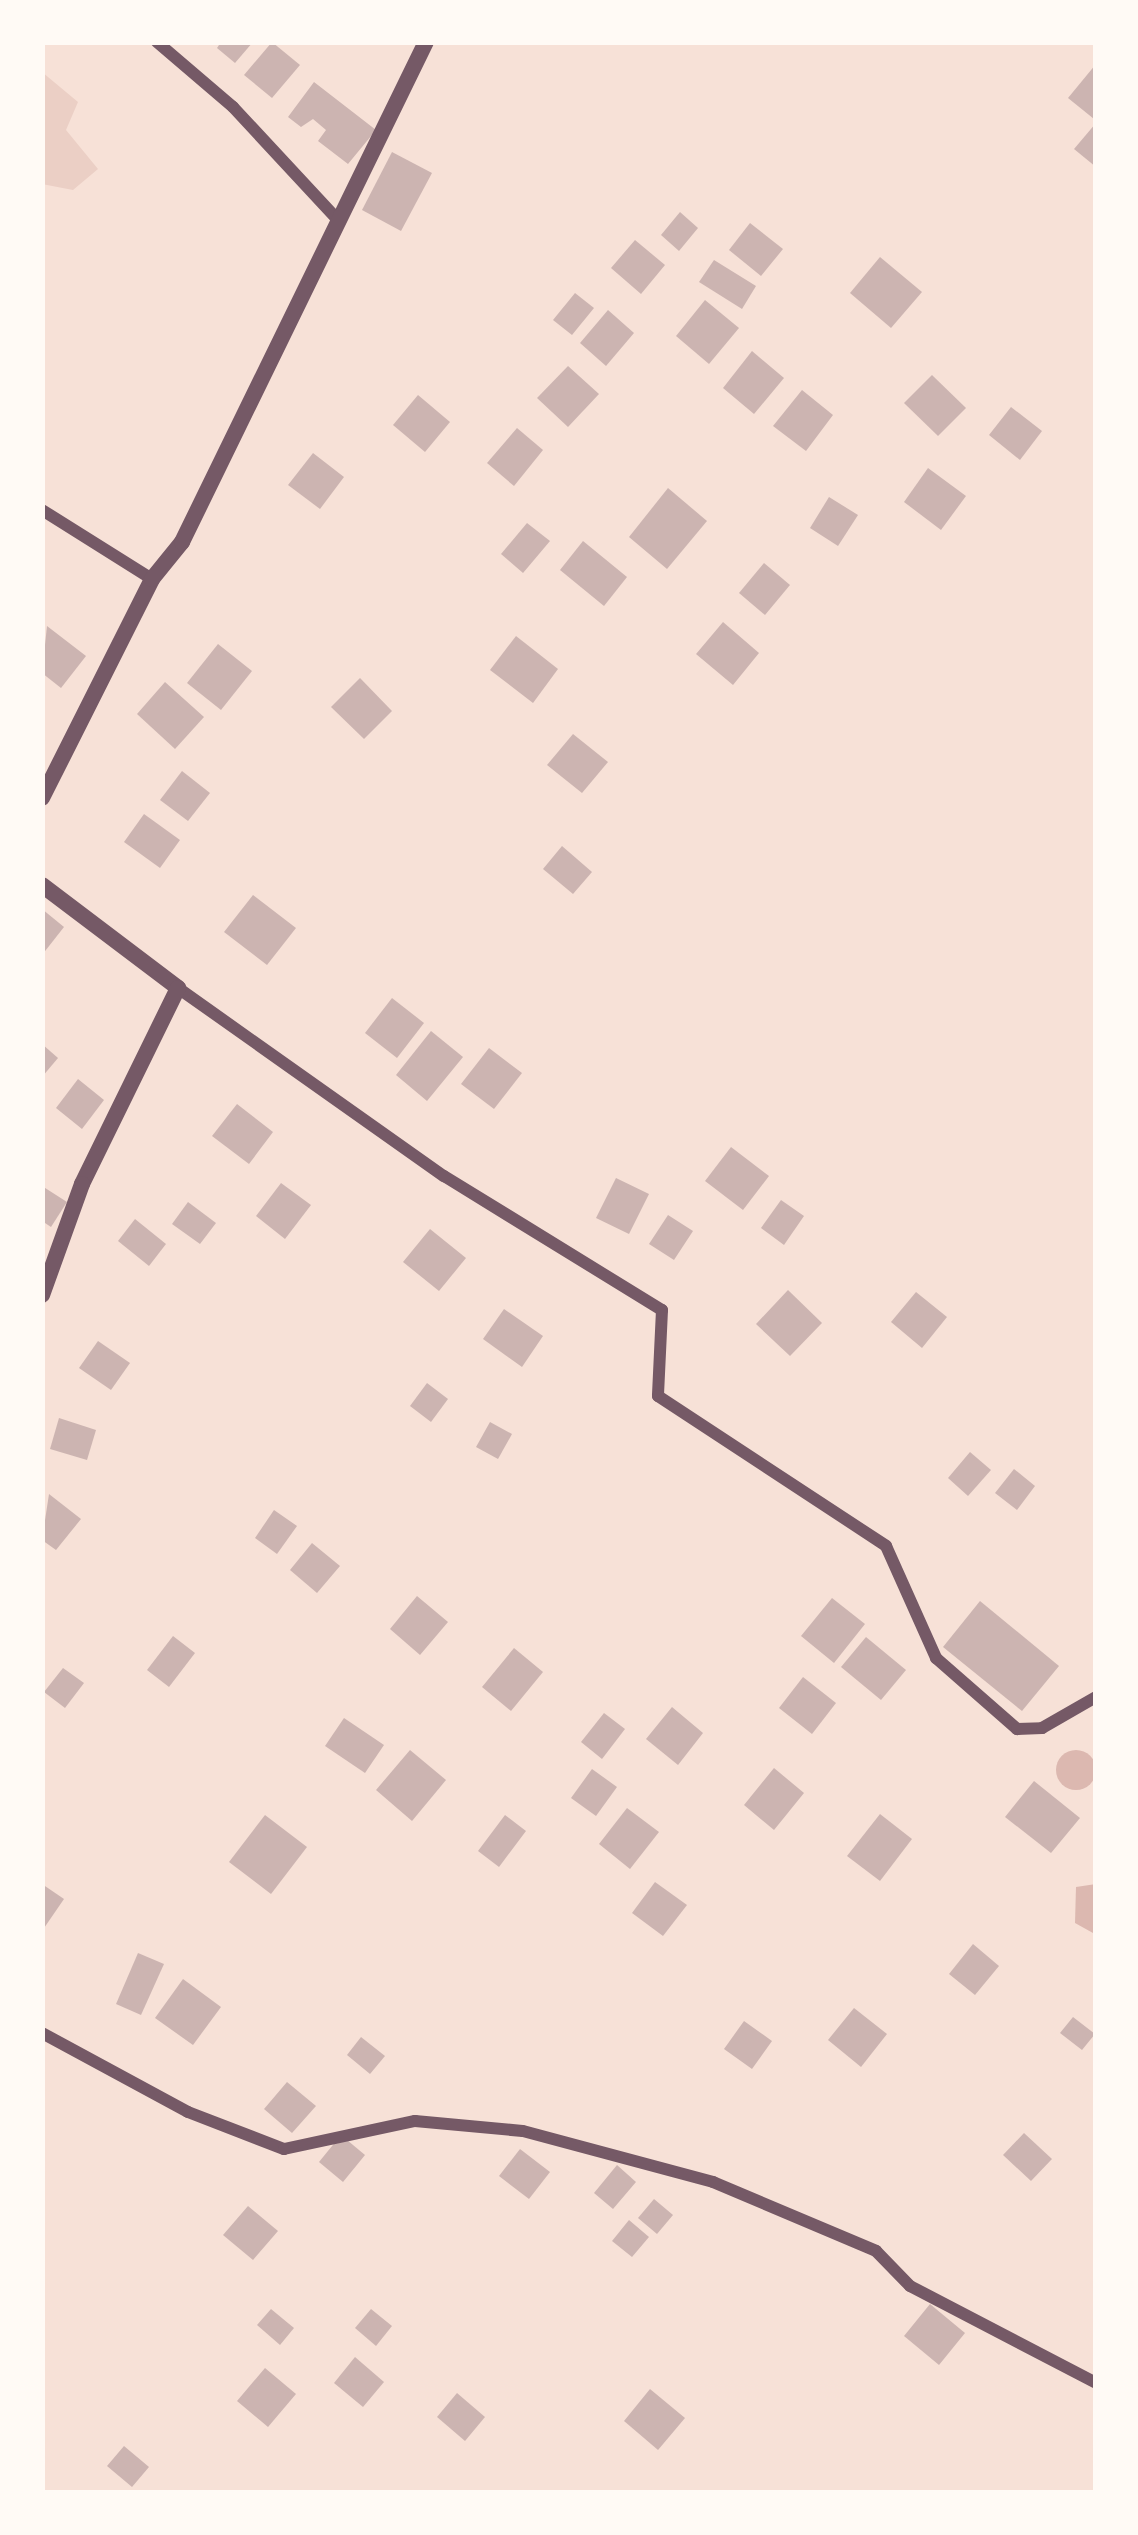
<!DOCTYPE html>
<html>
<head>
<meta charset="utf-8">
<style>
  body { margin:0 }
  #map { position:relative; width:1138px; height:2535px; overflow:hidden; background:#f7e1d7; font-family:Rubik,sans-serif }
  div>[style] { position:absolute }
  .green>* { inset:0; background:#ebcfc5 }
  .water>* { inset:0; background:#dcb8b0 }
  .round { border-radius:50% }
  .building>* { inset:0; background:#ccb4b1 }
  .minor>* { height:12px; margin:-6px; padding:0 6px; transform-origin:6px; border-radius:6px; background:#755966 }
  .tertiary>* { height:16px; margin:-8px; padding:0 8px; transform-origin:8px; border-radius:8px; background:#755966 }
  span { translate:-50% -50%; white-space:nowrap; text-align:center; line-height:1.15; -webkit-text-stroke:9px #fffaf5; paint-order:stroke }
  .frame { position:absolute; inset:0; border:45px solid #fffaf5; pointer-events:none }
</style>
</head>
<body>
<div id="map">
  <div class="green">
    <i style="clip-path:polygon(42px 72px,78px 102px,66px 130px,98px 169px,73px 190px,42px 184px)"></i>
  </div>
  <div class="water">
    <i class="round" style="left:1056px;top:1750px;width:40px;height:40px"></i>
    <i style="clip-path:polygon(1096px 1884px,1096px 1933px,1093px 1933px,1075px 1923px,1076px 1887px)"></i>
  </div>
  <div class="building">
    <i style="clip-path:polygon(221px 42px,253px 42px,235px 63px,217px 48px)"></i>
    <i style="clip-path:polygon(272px 42px,300px 65px,272px 98px,244px 75px)"></i>
    <i style="clip-path:polygon(1096px 64px,1096px 117px,1094px 119px,1068px 98px)"></i>
    <i style="clip-path:polygon(314px 82px,376px 130px,348px 164px,318px 141px,326px 130px,313px 119px,301px 127px,288px 117px)"></i>
    <i style="clip-path:polygon(1096px 123px,1096px 167px,1074px 149px)"></i>
    <i style="clip-path:polygon(392px 152px,432px 173px,401px 231px,362px 210px)"></i>
    <i style="clip-path:polygon(680px 212px,698px 228px,679px 251px,661px 235px)"></i>
    <i style="clip-path:polygon(750px 223px,783px 249px,761px 276px,729px 250px)"></i>
    <i style="clip-path:polygon(635px 240px,665px 265px,641px 294px,611px 268px)"></i>
    <i style="clip-path:polygon(880px 257px,922px 292px,891px 328px,850px 293px)"></i>
    <i style="clip-path:polygon(714px 260px,756px 286px,742px 309px,699px 282px)"></i>
    <i style="clip-path:polygon(575px 293px,594px 308px,572px 335px,553px 320px)"></i>
    <i style="clip-path:polygon(705px 300px,739px 328px,709px 364px,676px 336px)"></i>
    <i style="clip-path:polygon(608px 310px,634px 333px,606px 366px,580px 343px)"></i>
    <i style="clip-path:polygon(752px 351px,784px 378px,754px 414px,723px 388px)"></i>
    <i style="clip-path:polygon(568px 366px,599px 394px,568px 427px,537px 398px)"></i>
    <i style="clip-path:polygon(932px 375px,966px 408px,938px 436px,904px 403px)"></i>
    <i style="clip-path:polygon(802px 390px,833px 415px,806px 451px,773px 426px)"></i>
    <i style="clip-path:polygon(418px 395px,450px 422px,425px 452px,393px 425px)"></i>
    <i style="clip-path:polygon(1011px 407px,1042px 431px,1020px 460px,989px 435px)"></i>
    <i style="clip-path:polygon(517px 428px,543px 450px,514px 486px,487px 463px)"></i>
    <i style="clip-path:polygon(313px 453px,344px 477px,320px 509px,288px 485px)"></i>
    <i style="clip-path:polygon(928px 468px,966px 496px,941px 530px,904px 502px)"></i>
    <i style="clip-path:polygon(668px 488px,707px 521px,667px 569px,629px 537px)"></i>
    <i style="clip-path:polygon(829px 497px,858px 515px,838px 546px,810px 528px)"></i>
    <i style="clip-path:polygon(527px 523px,550px 541px,523px 573px,501px 554px)"></i>
    <i style="clip-path:polygon(583px 541px,627px 577px,604px 606px,560px 570px)"></i>
    <i style="clip-path:polygon(764px 563px,790px 585px,765px 615px,739px 593px)"></i>
    <i style="clip-path:polygon(723px 622px,759px 653px,733px 685px,696px 654px)"></i>
    <i style="clip-path:polygon(47px 626px,86px 656px,61px 688px,42px 673px)"></i>
    <i style="clip-path:polygon(516px 636px,558px 669px,533px 703px,490px 670px)"></i>
    <i style="clip-path:polygon(218px 644px,252px 671px,221px 710px,187px 683px)"></i>
    <i style="clip-path:polygon(360px 678px,392px 711px,364px 739px,331px 707px)"></i>
    <i style="clip-path:polygon(165px 682px,204px 717px,175px 749px,137px 714px)"></i>
    <i style="clip-path:polygon(573px 734px,608px 762px,582px 793px,547px 765px)"></i>
    <i style="clip-path:polygon(182px 771px,210px 793px,188px 821px,160px 800px)"></i>
    <i style="clip-path:polygon(144px 814px,180px 840px,160px 868px,124px 842px)"></i>
    <i style="clip-path:polygon(562px 846px,592px 872px,573px 894px,543px 869px)"></i>
    <i style="clip-path:polygon(253px 895px,296px 928px,267px 965px,224px 932px)"></i>
    <i style="clip-path:polygon(42px 909px,64px 927px,42px 955px)"></i>
    <i style="clip-path:polygon(392px 998px,424px 1023px,397px 1058px,365px 1033px)"></i>
    <i style="clip-path:polygon(431px 1031px,463px 1057px,427px 1101px,396px 1075px)"></i>
    <i style="clip-path:polygon(42px 1044px,58px 1058px,42px 1077px)"></i>
    <i style="clip-path:polygon(489px 1048px,522px 1073px,494px 1109px,461px 1084px)"></i>
    <i style="clip-path:polygon(78px 1079px,104px 1100px,82px 1129px,56px 1108px)"></i>
    <i style="clip-path:polygon(237px 1104px,273px 1132px,249px 1164px,212px 1136px)"></i>
    <i style="clip-path:polygon(731px 1147px,769px 1176px,743px 1210px,705px 1181px)"></i>
    <i style="clip-path:polygon(616px 1178px,649px 1194px,629px 1234px,596px 1218px)"></i>
    <i style="clip-path:polygon(281px 1183px,311px 1205px,285px 1239px,256px 1216px)"></i>
    <i style="clip-path:polygon(42px 1186px,67px 1202px,51px 1227px,42px 1221px)"></i>
    <i style="clip-path:polygon(781px 1200px,804px 1216px,784px 1245px,761px 1228px)"></i>
    <i style="clip-path:polygon(188px 1202px,216px 1223px,200px 1244px,172px 1224px)"></i>
    <i style="clip-path:polygon(668px 1215px,693px 1231px,674px 1260px,649px 1244px)"></i>
    <i style="clip-path:polygon(135px 1219px,166px 1244px,149px 1266px,118px 1241px)"></i>
    <i style="clip-path:polygon(430px 1229px,466px 1258px,439px 1291px,403px 1262px)"></i>
    <i style="clip-path:polygon(788px 1290px,822px 1323px,790px 1356px,756px 1324px)"></i>
    <i style="clip-path:polygon(916px 1292px,947px 1317px,922px 1348px,891px 1322px)"></i>
    <i style="clip-path:polygon(504px 1309px,543px 1336px,522px 1367px,483px 1339px)"></i>
    <i style="clip-path:polygon(98px 1341px,130px 1363px,111px 1390px,79px 1368px)"></i>
    <i style="clip-path:polygon(427px 1383px,448px 1399px,431px 1422px,410px 1406px)"></i>
    <i style="clip-path:polygon(59px 1418px,96px 1430px,87px 1460px,50px 1449px)"></i>
    <i style="clip-path:polygon(490px 1422px,512px 1434px,498px 1459px,476px 1447px)"></i>
    <i style="clip-path:polygon(970px 1452px,991px 1470px,968px 1496px,948px 1478px)"></i>
    <i style="clip-path:polygon(1014px 1469px,1035px 1486px,1017px 1510px,995px 1493px)"></i>
    <i style="clip-path:polygon(49px 1494px,81px 1519px,56px 1550px,42px 1540px)"></i>
    <i style="clip-path:polygon(274px 1510px,297px 1526px,277px 1554px,255px 1538px)"></i>
    <i style="clip-path:polygon(312px 1543px,340px 1566px,317px 1593px,290px 1570px)"></i>
    <i style="clip-path:polygon(417px 1596px,448px 1622px,420px 1655px,390px 1629px)"></i>
    <i style="clip-path:polygon(832px 1598px,865px 1624px,834px 1663px,801px 1636px)"></i>
    <i style="clip-path:polygon(980px 1601px,1059px 1666px,1022px 1711px,943px 1647px)"></i>
    <i style="clip-path:polygon(173px 1636px,195px 1653px,169px 1687px,147px 1670px)"></i>
    <i style="clip-path:polygon(866px 1637px,906px 1670px,881px 1700px,841px 1667px)"></i>
    <i style="clip-path:polygon(514px 1648px,543px 1672px,511px 1711px,482px 1687px)"></i>
    <i style="clip-path:polygon(63px 1668px,84px 1683px,65px 1708px,44px 1692px)"></i>
    <i style="clip-path:polygon(803px 1677px,836px 1703px,812px 1734px,779px 1708px)"></i>
    <i style="clip-path:polygon(672px 1707px,703px 1733px,678px 1765px,646px 1739px)"></i>
    <i style="clip-path:polygon(604px 1713px,625px 1729px,602px 1759px,581px 1742px)"></i>
    <i style="clip-path:polygon(344px 1718px,384px 1745px,365px 1773px,325px 1746px)"></i>
    <i style="clip-path:polygon(410px 1750px,446px 1780px,412px 1821px,376px 1790px)"></i>
    <i style="clip-path:polygon(774px 1768px,804px 1793px,774px 1830px,744px 1805px)"></i>
    <i style="clip-path:polygon(592px 1769px,617px 1787px,596px 1816px,571px 1798px)"></i>
    <i style="clip-path:polygon(1034px 1781px,1080px 1818px,1051px 1853px,1005px 1817px)"></i>
    <i style="clip-path:polygon(627px 1808px,659px 1832px,630px 1869px,599px 1844px)"></i>
    <i style="clip-path:polygon(880px 1814px,912px 1839px,880px 1881px,847px 1856px)"></i>
    <i style="clip-path:polygon(265px 1815px,307px 1847px,271px 1894px,229px 1862px)"></i>
    <i style="clip-path:polygon(505px 1815px,526px 1831px,499px 1867px,478px 1851px)"></i>
    <i style="clip-path:polygon(655px 1882px,687px 1905px,663px 1936px,632px 1913px)"></i>
    <i style="clip-path:polygon(42px 1884px,64px 1899px,42px 1931px)"></i>
    <i style="clip-path:polygon(973px 1944px,999px 1966px,975px 1995px,949px 1974px)"></i>
    <i style="clip-path:polygon(138px 1953px,164px 1964px,141px 2015px,116px 2004px)"></i>
    <i style="clip-path:polygon(183px 1979px,221px 2007px,193px 2045px,155px 2018px)"></i>
    <i style="clip-path:polygon(854px 2008px,887px 2034px,861px 2067px,828px 2040px)"></i>
    <i style="clip-path:polygon(1073px 2017px,1095px 2034px,1082px 2050px,1060px 2033px)"></i>
    <i style="clip-path:polygon(744px 2021px,772px 2041px,752px 2069px,724px 2049px)"></i>
    <i style="clip-path:polygon(361px 2037px,385px 2056px,370px 2074px,347px 2055px)"></i>
    <i style="clip-path:polygon(287px 2082px,316px 2106px,292px 2133px,264px 2109px)"></i>
    <i style="clip-path:polygon(1024px 2133px,1052px 2159px,1031px 2181px,1003px 2155px)"></i>
    <i style="clip-path:polygon(341px 2135px,365px 2155px,343px 2182px,319px 2162px)"></i>
    <i style="clip-path:polygon(520px 2149px,550px 2172px,529px 2199px,499px 2176px)"></i>
    <i style="clip-path:polygon(617px 2165px,636px 2182px,613px 2209px,594px 2193px)"></i>
    <i style="clip-path:polygon(654px 2199px,673px 2215px,657px 2234px,638px 2218px)"></i>
    <i style="clip-path:polygon(248px 2206px,278px 2231px,253px 2260px,223px 2235px)"></i>
    <i style="clip-path:polygon(629px 2220px,649px 2237px,632px 2257px,612px 2241px)"></i>
    <i style="clip-path:polygon(930px 2304px,965px 2333px,939px 2365px,904px 2336px)"></i>
    <i style="clip-path:polygon(271px 2309px,294px 2328px,280px 2345px,257px 2325px)"></i>
    <i style="clip-path:polygon(371px 2309px,392px 2326px,376px 2346px,355px 2328px)"></i>
    <i style="clip-path:polygon(355px 2357px,384px 2382px,363px 2407px,334px 2383px)"></i>
    <i style="clip-path:polygon(265px 2368px,296px 2394px,268px 2427px,237px 2401px)"></i>
    <i style="clip-path:polygon(650px 2389px,685px 2418px,658px 2450px,624px 2421px)"></i>
    <i style="clip-path:polygon(457px 2393px,485px 2417px,465px 2441px,437px 2417px)"></i>
    <i style="clip-path:polygon(124px 2446px,149px 2467px,132px 2487px,107px 2466px)"></i>
  </div>
  <div class="minor">
    <i style="left:157px;top:42px;width:100px;rotate:40.5deg"></i>
    <i style="left:233px;top:107px;width:154px;rotate:47.1deg"></i>
    <i style="left:42px;top:510px;width:130px;rotate:32.1deg"></i>
    <i style="left:178px;top:988px;width:326px;rotate:35.3deg"></i>
    <i style="left:444px;top:1176px;width:256px;rotate:31.6deg"></i>
    <i style="left:662px;top:1310px;width:86px;rotate:92.7deg"></i>
    <i style="left:658px;top:1396px;width:273px;rotate:33.3deg"></i>
    <i style="left:886px;top:1546px;width:123px;rotate:65.9deg"></i>
    <i style="left:936px;top:1658px;width:108px;rotate:41.2deg"></i>
    <i style="left:1017px;top:1729px;width:25px;rotate:-2deg"></i>
    <i style="left:1042px;top:1728px;width:62px;rotate:-29.9deg"></i>
    <i style="left:42px;top:2033px;width:166px;rotate:28.4deg"></i>
    <i style="left:188px;top:2112px;width:103px;rotate:21.1deg"></i>
    <i style="left:284px;top:2149px;width:134px;rotate:-12.1deg"></i>
    <i style="left:415px;top:2121px;width:108px;rotate:5.3deg"></i>
    <i style="left:523px;top:2131px;width:197px;rotate:15deg"></i>
    <i style="left:713px;top:2182px;width:177px;rotate:22.9deg"></i>
    <i style="left:876px;top:2251px;width:49px;rotate:45.8deg"></i>
    <i style="left:910px;top:2286px;width:210px;rotate:27.5deg"></i>
  </div>
  <div class="tertiary">
    <i style="left:42px;top:798px;width:245px;rotate:-63.3deg"></i>
    <i style="left:152px;top:579px;width:48px;rotate:-51deg"></i>
    <i style="left:182px;top:542px;width:556px;rotate:-63.99deg"></i>
    <i style="left:42px;top:885px;width:171px;rotate:37.1deg"></i>
    <i style="left:178px;top:988px;width:218px;rotate:116.1deg"></i>
    <i style="left:82px;top:1184px;width:118px;rotate:109.8deg"></i>
  </div>
  <div class="frame"></div>
</div>
</body>
</html>
